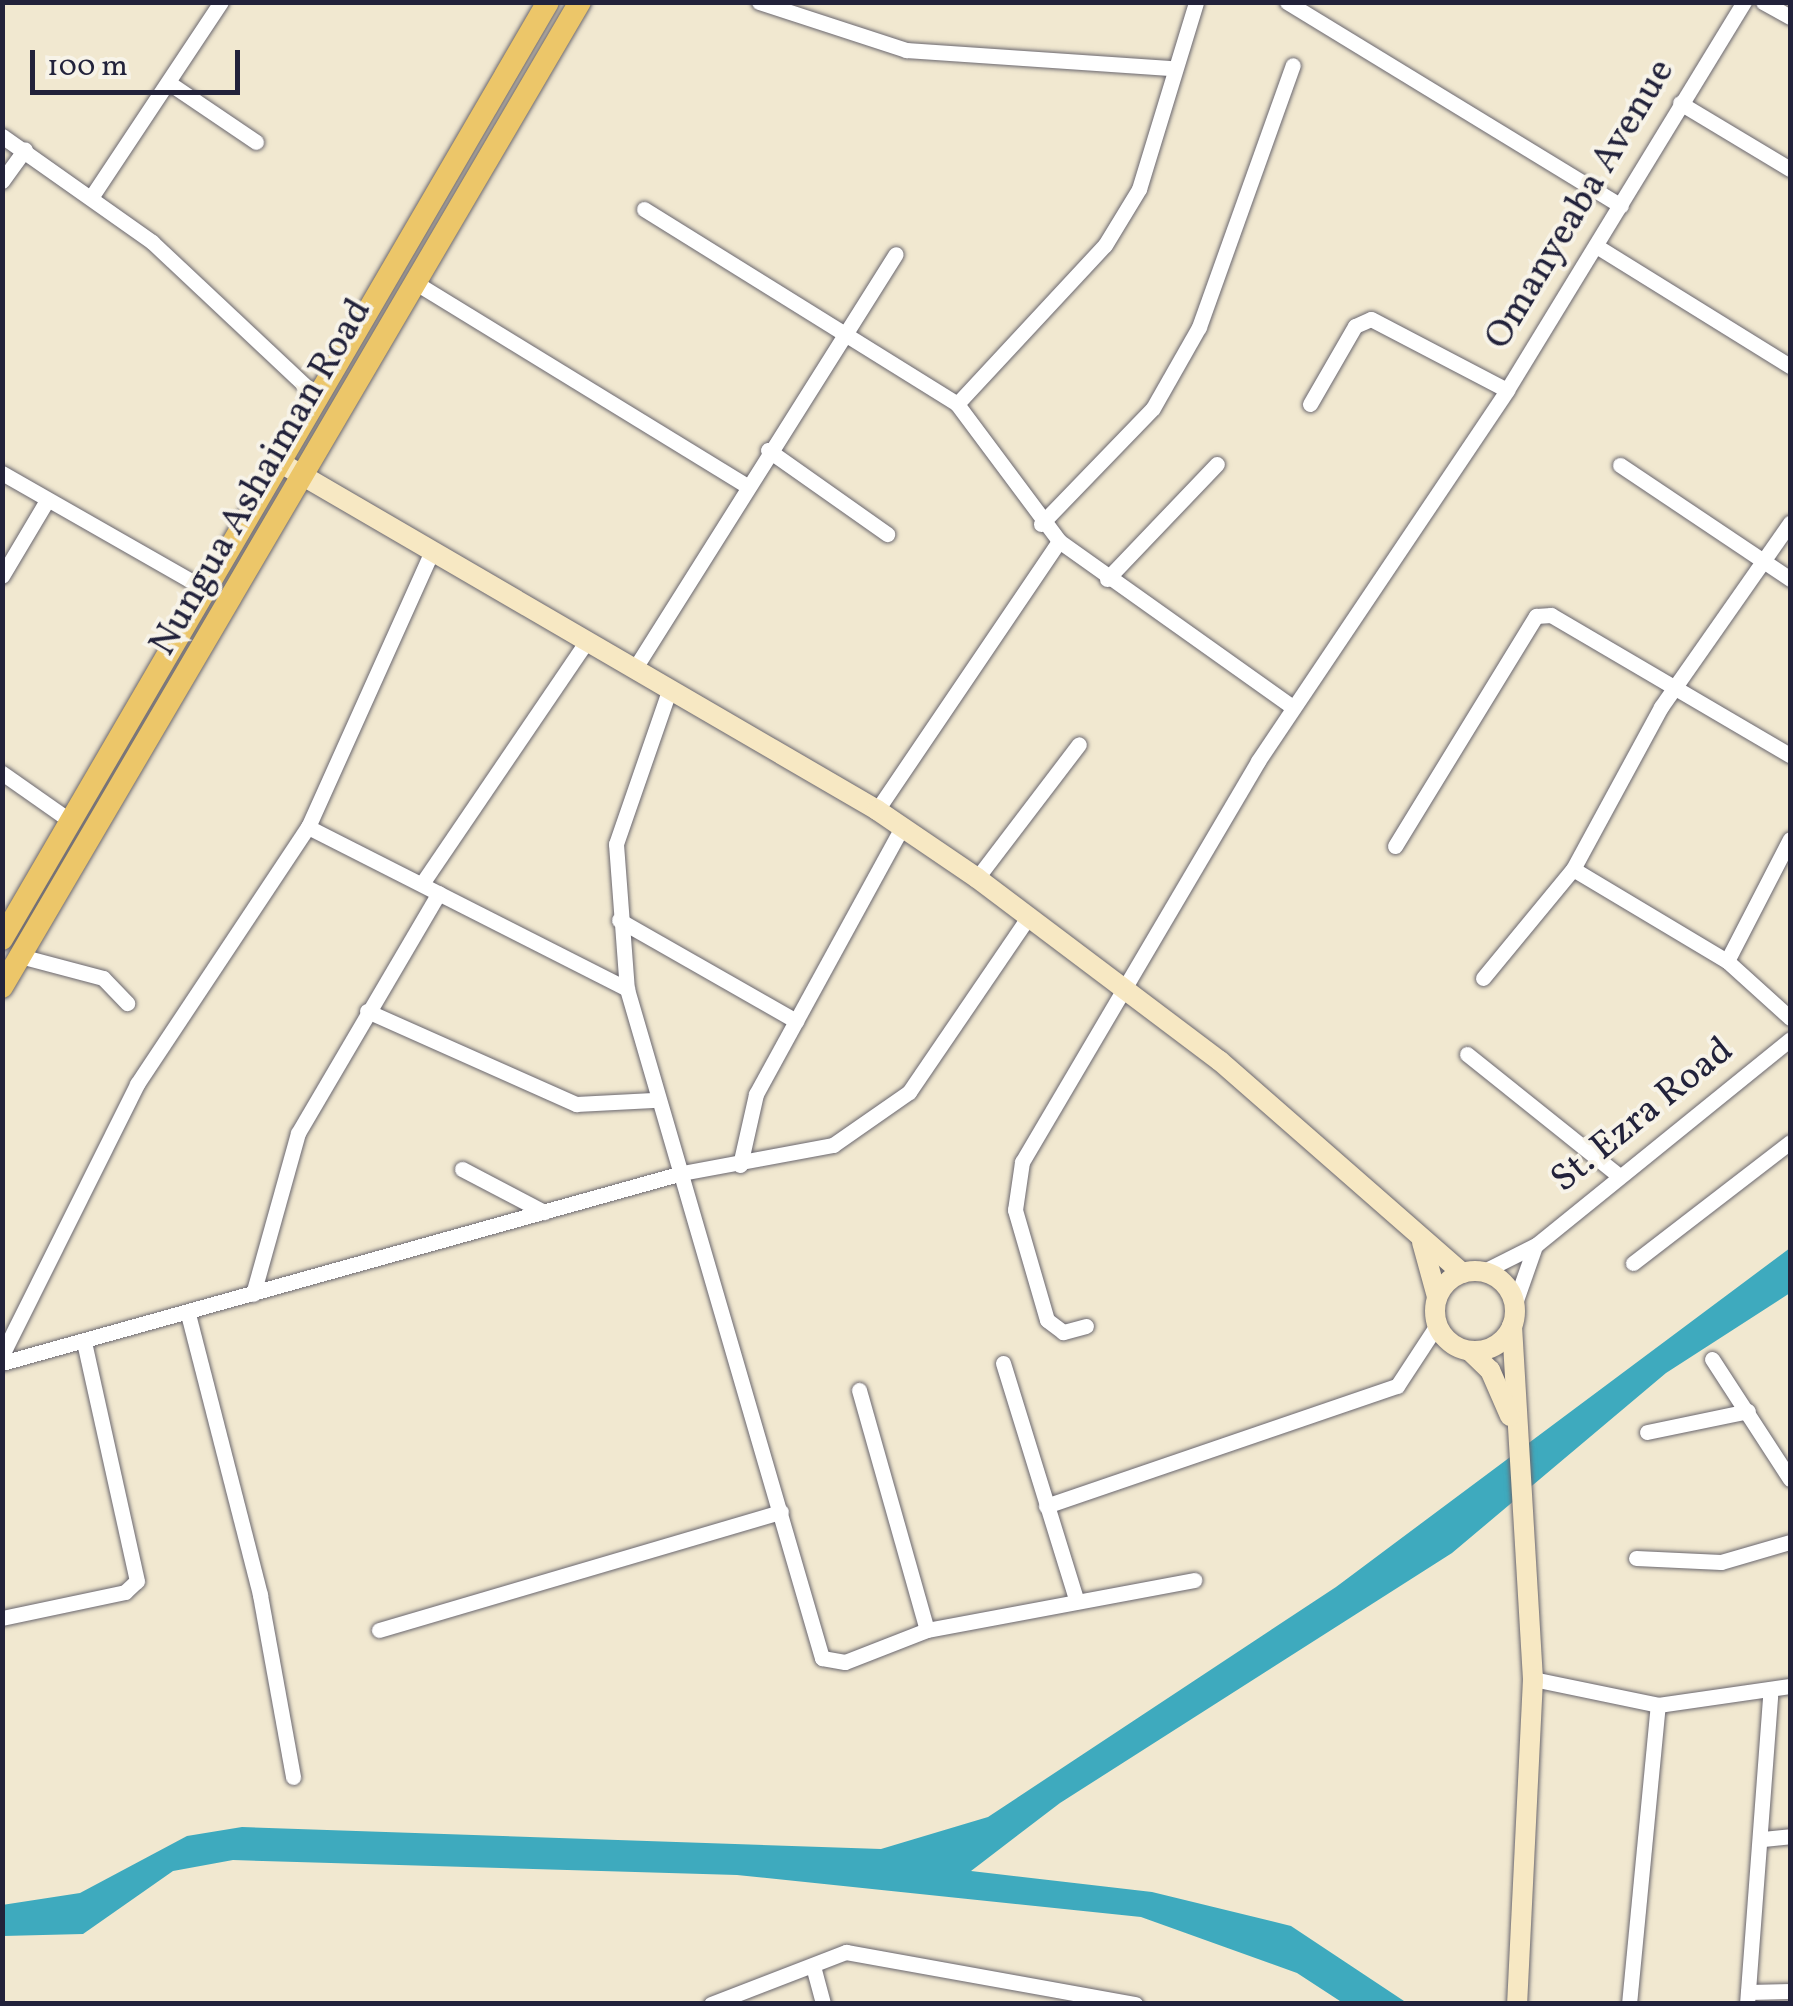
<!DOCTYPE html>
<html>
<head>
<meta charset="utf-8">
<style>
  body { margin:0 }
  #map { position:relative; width:1793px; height:2006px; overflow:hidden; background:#f1e8d0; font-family:Vollkorn,serif }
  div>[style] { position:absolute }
  .water>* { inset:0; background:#3eaabe }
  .roads { filter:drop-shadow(0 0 2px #6a676f) drop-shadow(0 0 2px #6a676f) }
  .street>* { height:15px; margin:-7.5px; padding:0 7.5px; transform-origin:7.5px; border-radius:7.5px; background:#fff }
  .secondary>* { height:20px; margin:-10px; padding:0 10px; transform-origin:10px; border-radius:10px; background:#f7e8c3 }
  .secondary>.ring { margin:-10px; padding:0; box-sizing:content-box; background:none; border:20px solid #f7e8c3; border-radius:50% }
  .primary>* { height:22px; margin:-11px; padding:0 11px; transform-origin:11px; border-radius:11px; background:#ecc669 }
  span { translate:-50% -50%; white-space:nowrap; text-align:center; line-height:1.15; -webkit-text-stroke:8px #f7f3e8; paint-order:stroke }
  .street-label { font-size:38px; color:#22223b }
  .frame { position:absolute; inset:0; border:5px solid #22223b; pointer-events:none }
  .scale { position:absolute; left:30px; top:50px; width:210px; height:45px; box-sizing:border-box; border:5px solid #22223b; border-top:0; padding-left:12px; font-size:30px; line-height:35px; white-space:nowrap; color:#22223b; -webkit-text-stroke:8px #f7f3e8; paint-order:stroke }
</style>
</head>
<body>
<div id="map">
  <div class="water">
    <i style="clip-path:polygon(1790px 1248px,1790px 1293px,1666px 1373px,1452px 1553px,1060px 1803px,971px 1871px,1152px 1892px,1291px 1926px,1407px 2003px,1343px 2003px,1297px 1973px,1141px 1917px,737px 1875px,233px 1860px,173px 1871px,83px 1934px,3px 1936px,2px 1905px,80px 1893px,187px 1836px,242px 1827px,881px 1849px,988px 1817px,1336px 1587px)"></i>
  </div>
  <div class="roads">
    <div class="street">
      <i style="left:759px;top:2px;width:155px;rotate:18.1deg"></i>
      <i style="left:906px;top:50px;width:264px;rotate:3.9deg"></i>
      <i style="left:1287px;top:2px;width:391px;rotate:31.4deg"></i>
      <i style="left:1763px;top:2px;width:31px;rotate:29deg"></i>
      <i style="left:169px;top:83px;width:105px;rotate:34.1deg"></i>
      <i style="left:1680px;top:103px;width:128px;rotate:31deg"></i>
      <i style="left:2px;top:136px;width:184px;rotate:35.2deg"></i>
      <i style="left:152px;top:242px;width:226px;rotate:43.2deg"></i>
      <i style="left:2px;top:181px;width:39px;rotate:-54deg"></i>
      <i style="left:92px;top:196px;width:233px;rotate:-56.4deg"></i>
      <i style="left:644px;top:209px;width:369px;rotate:31.9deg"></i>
      <i style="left:957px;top:404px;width:171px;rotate:53.3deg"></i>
      <i style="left:1059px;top:541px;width:287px;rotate:35.4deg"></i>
      <i style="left:1598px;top:247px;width:226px;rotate:31.8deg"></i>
      <i style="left:416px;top:283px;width:383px;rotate:31.5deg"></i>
      <i style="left:957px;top:404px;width:217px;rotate:-47.1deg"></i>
      <i style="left:1105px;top:245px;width:66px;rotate:-58.7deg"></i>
      <i style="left:1139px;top:189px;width:195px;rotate:-73deg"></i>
      <i style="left:1310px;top:404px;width:90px;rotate:-60deg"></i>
      <i style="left:1355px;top:326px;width:17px;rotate:-24deg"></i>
      <i style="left:1371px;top:319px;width:153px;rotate:27.6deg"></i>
      <i style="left:768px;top:450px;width:146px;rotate:35.2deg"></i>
      <i style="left:1620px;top:465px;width:205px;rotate:33.8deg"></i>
      <i style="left:2px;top:473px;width:236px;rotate:29.7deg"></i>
      <i style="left:1041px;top:524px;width:161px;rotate:-46deg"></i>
      <i style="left:1153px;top:408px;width:93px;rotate:-60.4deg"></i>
      <i style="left:1199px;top:327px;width:278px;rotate:-70.3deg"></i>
      <i style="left:2px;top:576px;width:86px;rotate:-59.3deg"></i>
      <i style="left:1107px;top:579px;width:159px;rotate:-46.3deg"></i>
      <i style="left:635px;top:668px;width:489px;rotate:-57.8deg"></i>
      <i style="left:670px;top:688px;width:165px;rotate:109.1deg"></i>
      <i style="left:616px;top:844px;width:145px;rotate:85.7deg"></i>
      <i style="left:627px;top:989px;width:697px;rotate:73.75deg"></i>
      <i style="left:822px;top:1658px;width:23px;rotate:10deg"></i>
      <i style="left:845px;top:1662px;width:88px;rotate:-21.3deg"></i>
      <i style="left:927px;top:1630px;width:272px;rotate:-10.6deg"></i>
      <i style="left:2px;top:773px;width:85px;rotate:35deg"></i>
      <i style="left:877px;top:810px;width:325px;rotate:-55.9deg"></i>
      <i style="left:308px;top:827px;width:358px;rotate:26.9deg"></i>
      <i style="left:1395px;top:846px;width:270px;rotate:-58.5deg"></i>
      <i style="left:1536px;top:616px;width:15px;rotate:-4deg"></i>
      <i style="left:1551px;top:615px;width:277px;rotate:30.4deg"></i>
      <i style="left:1573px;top:869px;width:179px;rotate:30.9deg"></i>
      <i style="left:1727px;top:961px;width:85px;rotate:42.1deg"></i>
      <i style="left:977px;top:878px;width:168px;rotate:-52.7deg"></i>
      <i style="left:423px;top:882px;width:290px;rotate:-55.8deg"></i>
      <i style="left:619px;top:920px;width:204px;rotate:29.7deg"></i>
      <i style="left:20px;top:956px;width:86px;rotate:14.8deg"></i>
      <i style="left:103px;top:978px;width:35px;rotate:46deg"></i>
      <i style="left:1727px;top:961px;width:137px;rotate:-62.7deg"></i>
      <i style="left:1483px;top:978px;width:141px;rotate:-50.5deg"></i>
      <i style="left:1573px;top:869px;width:184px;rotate:-61.5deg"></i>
      <i style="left:1661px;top:707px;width:225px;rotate:-55deg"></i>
      <i style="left:367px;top:1011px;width:229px;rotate:24deg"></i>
      <i style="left:576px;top:1104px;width:77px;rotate:-3deg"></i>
      <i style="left:1467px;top:1054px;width:193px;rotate:38.7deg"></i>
      <i style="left:740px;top:1165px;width:73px;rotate:-77.3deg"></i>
      <i style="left:756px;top:1094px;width:304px;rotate:-61.3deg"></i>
      <i style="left:462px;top:1169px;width:93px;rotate:27.7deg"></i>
      <i style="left:1633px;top:1263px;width:198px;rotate:-37.6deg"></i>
      <i style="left:1482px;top:1272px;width:60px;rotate:-26.6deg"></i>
      <i style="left:1536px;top:1245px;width:327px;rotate:-39deg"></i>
      <i style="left:253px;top:1294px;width:167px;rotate:-74.4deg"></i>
      <i style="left:298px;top:1133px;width:278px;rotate:-59.6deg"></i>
      <i style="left:1514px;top:1306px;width:60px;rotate:-70.7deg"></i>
      <i style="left:188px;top:1314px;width:290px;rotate:75.6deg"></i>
      <i style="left:260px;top:1595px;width:185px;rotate:79.7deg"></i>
      <i style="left:1086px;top:1326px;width:24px;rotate:165deg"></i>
      <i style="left:1063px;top:1332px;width:20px;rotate:-143deg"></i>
      <i style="left:1047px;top:1320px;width:115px;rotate:-106.2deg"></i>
      <i style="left:1015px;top:1210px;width:49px;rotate:-81.7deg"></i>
      <i style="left:1022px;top:1162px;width:465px;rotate:-59.5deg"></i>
      <i style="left:1258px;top:761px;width:447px;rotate:-56.1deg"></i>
      <i style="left:1507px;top:390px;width:455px;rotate:-58.6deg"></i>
      <i style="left:2px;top:1355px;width:303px;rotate:-63.5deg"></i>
      <i style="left:137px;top:1084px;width:309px;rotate:-56.4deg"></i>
      <i style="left:308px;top:827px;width:297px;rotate:-65.8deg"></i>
      <i style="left:1712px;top:1359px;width:143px;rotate:57deg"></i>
      <i style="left:2px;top:1363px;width:706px;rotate:-15.61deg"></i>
      <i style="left:682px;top:1173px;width:154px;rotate:-10.5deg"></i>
      <i style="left:833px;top:1145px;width:93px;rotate:-34.9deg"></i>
      <i style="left:909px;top:1092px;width:213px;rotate:-55.7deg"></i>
      <i style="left:1003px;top:1363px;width:247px;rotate:72.8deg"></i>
      <i style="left:859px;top:1390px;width:249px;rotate:74.2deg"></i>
      <i style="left:1647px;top:1432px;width:103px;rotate:-11.7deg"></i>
      <i style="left:1046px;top:1506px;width:371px;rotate:-18.9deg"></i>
      <i style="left:1397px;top:1386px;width:73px;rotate:-56.7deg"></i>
      <i style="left:1636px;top:1558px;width:85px;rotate:2.7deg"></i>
      <i style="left:1721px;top:1562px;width:72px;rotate:-16.2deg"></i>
      <i style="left:2px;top:1618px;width:126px;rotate:-11.9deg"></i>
      <i style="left:125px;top:1592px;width:16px;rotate:-43deg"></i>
      <i style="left:137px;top:1581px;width:241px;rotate:-102.5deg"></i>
      <i style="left:379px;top:1630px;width:419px;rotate:-16.4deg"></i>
      <i style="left:1533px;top:1679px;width:128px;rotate:11.7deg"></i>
      <i style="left:1658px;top:1705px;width:133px;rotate:-8.2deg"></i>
      <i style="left:1763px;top:1839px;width:27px;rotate:-6deg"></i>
      <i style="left:813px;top:1966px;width:39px;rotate:75deg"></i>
      <i style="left:1748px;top:1992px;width:42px;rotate:-1.4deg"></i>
      <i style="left:711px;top:2004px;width:145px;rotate:-21.1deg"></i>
      <i style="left:846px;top:1952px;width:294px;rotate:10.2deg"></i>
      <i style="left:1629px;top:2004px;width:300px;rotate:-84.5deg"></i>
      <i style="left:1747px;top:2004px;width:309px;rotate:-85.7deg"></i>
    </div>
    <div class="secondary">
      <i style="left:281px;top:463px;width:690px;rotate:30.21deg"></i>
      <i style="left:877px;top:810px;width:121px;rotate:34.2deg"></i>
      <i style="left:977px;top:878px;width:304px;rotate:37deg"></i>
      <i style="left:1220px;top:1061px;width:322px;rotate:41.2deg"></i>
      <i style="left:1422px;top:1242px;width:57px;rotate:74.7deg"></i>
      <i class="ring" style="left:1435px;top:1271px;width:60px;height:60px"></i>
      <i style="left:1512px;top:1326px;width:354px;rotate:86.6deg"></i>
      <i style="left:1533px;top:1679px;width:325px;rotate:92.8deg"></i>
      <i style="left:1470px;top:1351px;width:28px;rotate:44deg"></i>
      <i style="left:1490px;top:1370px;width:50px;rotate:66.5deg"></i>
    </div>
    <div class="primary">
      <i style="left:2px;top:939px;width:1084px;rotate:-59.77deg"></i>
      <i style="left:2px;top:987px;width:1142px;rotate:-59.6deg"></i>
    </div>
  </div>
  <div class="street-label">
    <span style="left:1581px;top:205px;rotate:-59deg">Omanyeaba Avenue</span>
    <span style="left:262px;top:478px;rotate:-60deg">Nungua Ashaiman Road</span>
    <span style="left:1643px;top:1116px;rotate:-39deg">St. Ezra Road</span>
  </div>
  <div class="frame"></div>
  <div class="scale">100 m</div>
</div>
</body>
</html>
